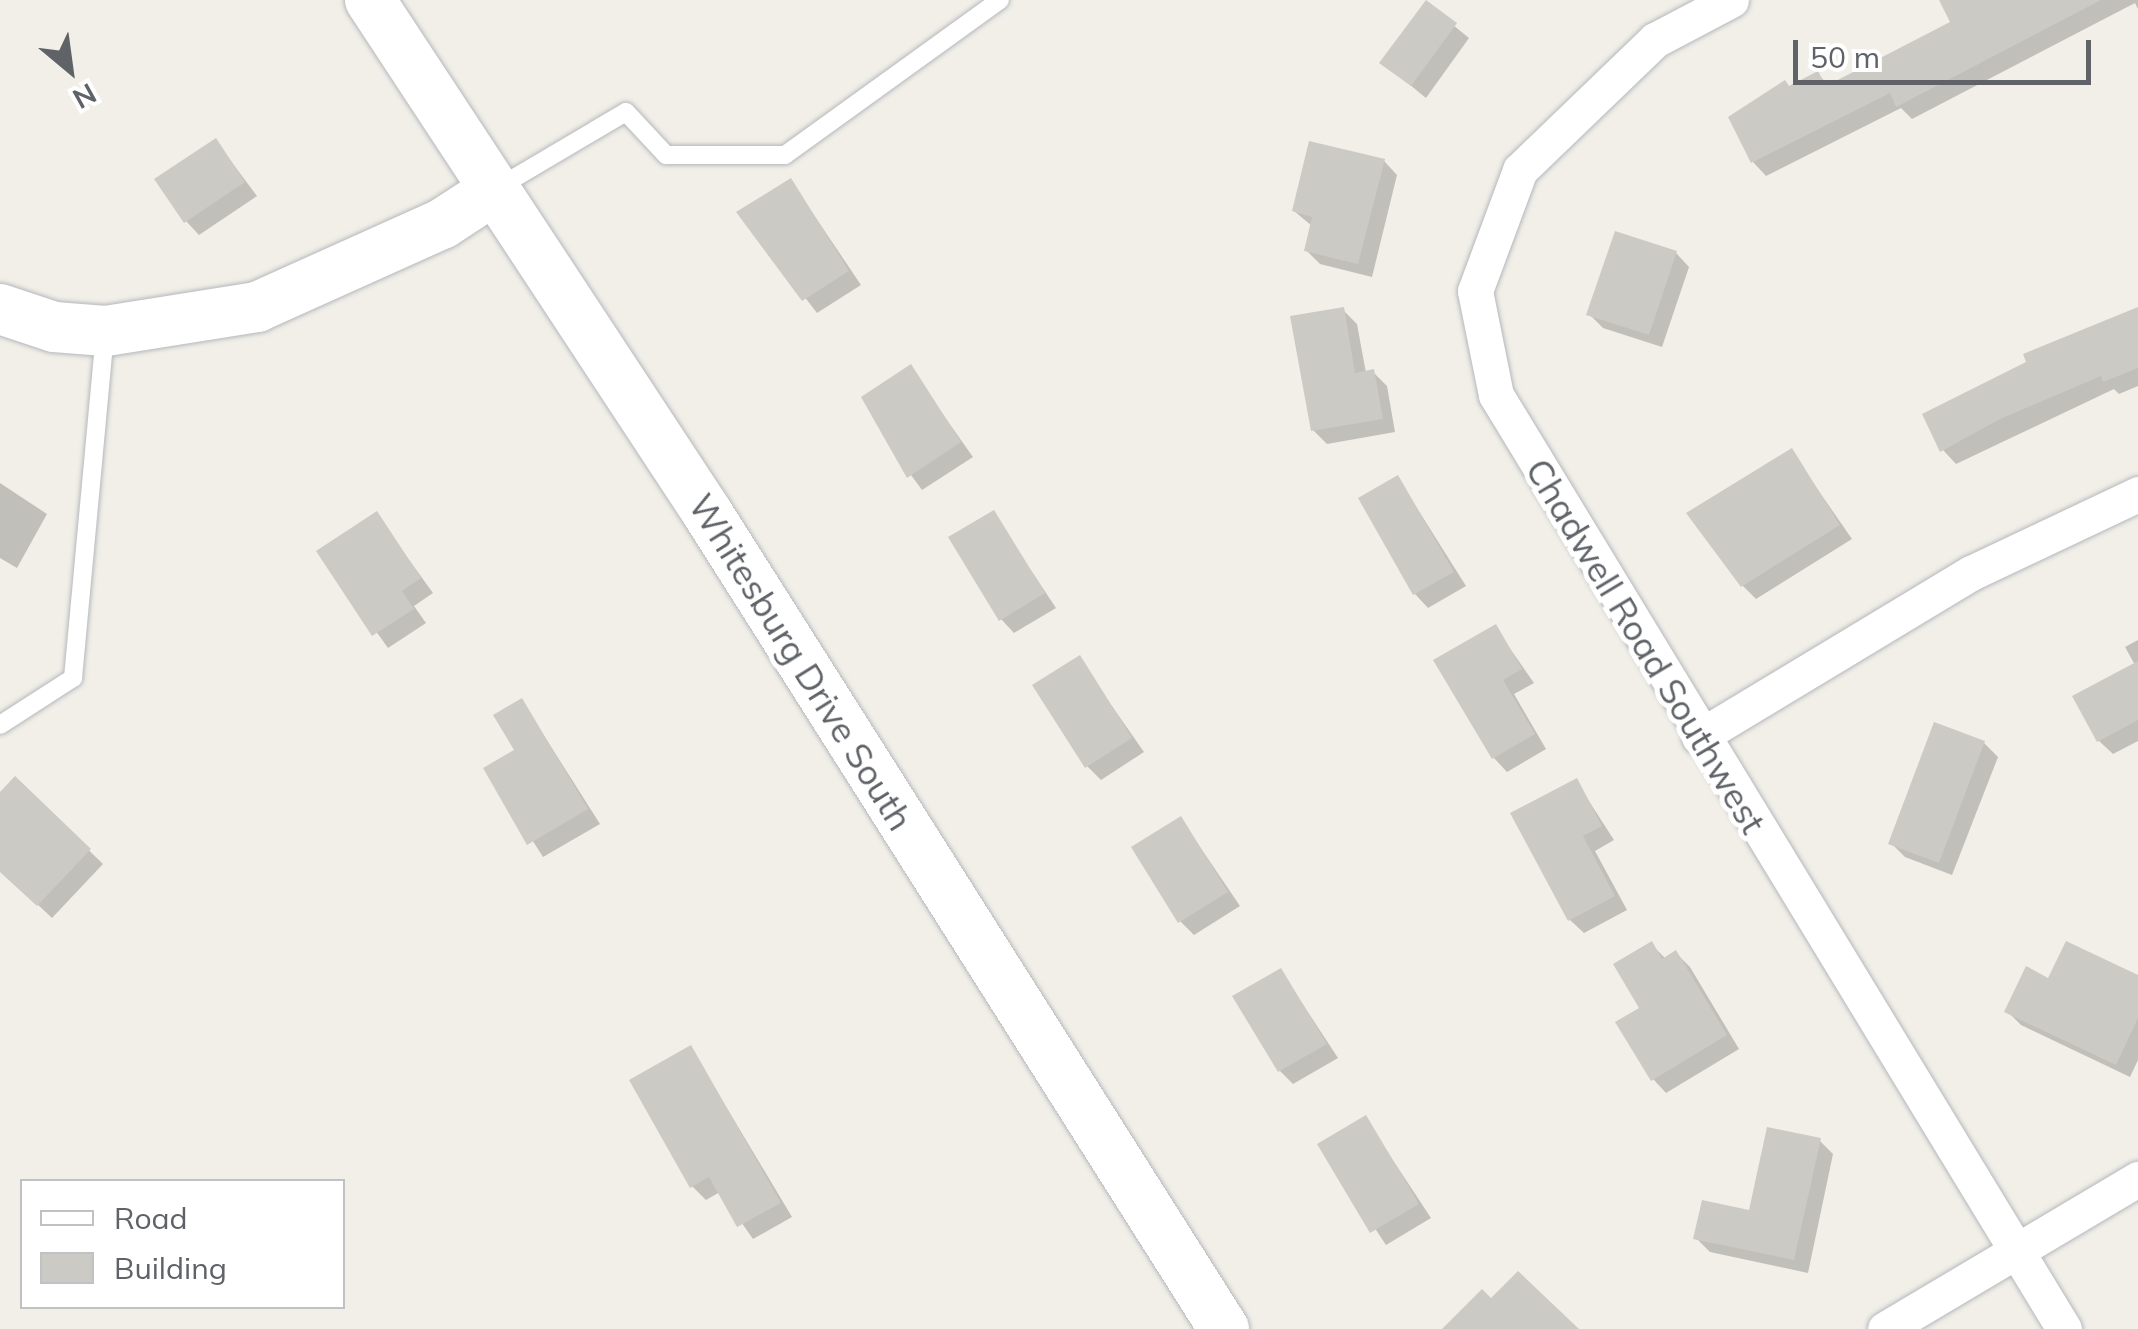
<!DOCTYPE html>
<html>
<head>
<meta charset="utf-8">
<style>
  body { margin:0 }
  #map { position:relative; width:2138px; height:1329px; overflow:hidden; background:#f1efe8; font-family:Mulish,sans-serif }
  div>[style] { position:absolute }
  .shadow>* { inset:0; background:#0003 }
  .building>* { inset:0; background:#cccac5 }
  .roads { filter:drop-shadow(0 0 2px #b5b8bc) drop-shadow(0 0 2px #b5b8bc) }
  .lane>* { height:18px; margin:-9px; padding:0 9px; transform-origin:9px; border-radius:9px; background:#fff }
  .street>* { height:35px; margin:-17.5px; padding:0 17.5px; transform-origin:17.5px; border-radius:17.5px; background:#fff }
  .secondary>* { height:50px; margin:-25px; padding:0 25px; transform-origin:25px; border-radius:25px; background:#fff }
  span { translate:-50% -50%; white-space:nowrap; text-align:center; line-height:1.15; -webkit-text-stroke:10px #fff; paint-order:stroke }
  .street-label { font-size:35px; color:#5f6368 }
  .legend { position:absolute; left:20px; top:1179px; width:325px; height:130px; box-sizing:border-box; background:#fff; border:2px solid #bfc1c3; margin:0; padding:12px 18px; list-style:none; font-size:30px; color:#5f6368 }
  .legend li { display:flex; align-items:center; gap:20px; height:50px }
  .legend b { width:50px; border:2px solid #bfc1c3 }
  .north { position:absolute; left:20px; top:20px; width:100px; height:100px; -webkit-text-stroke:8px #fff; paint-order:stroke; rotate:151deg; font-size:28px; font-weight:700; line-height:40px; text-align:center; color:#5f6368 }
  .north::after { content:''; display:block; margin:auto; width:35px; height:45px; background:#5f6368; clip-path:polygon(50% 0,100% 100%,50% 72%,0 100%) }
  .scale { position:absolute; left:1793px; top:40px; width:298px; height:45px; box-sizing:border-box; border:5px solid #5f6368; border-top:0; padding-left:12px; font-size:30px; line-height:35px; white-space:nowrap; color:#5f6368; -webkit-text-stroke:8px #fff; paint-order:stroke }
</style>
</head>
<body>
<div id="map">
  <div class="shadow">
    <i style="clip-path:polygon(1949px 0,2138px 0,2138px 9px,2135px 3px,1912px 119px,1901px 108px,1766px 176px,1753px 162px,1790px 88px,1818px 74px,1830px 87px,1954px 23px)"></i>
    <i style="clip-path:polygon(1426px 3px,1469px 38px,1426px 98px,1382px 62px)"></i>
    <i style="clip-path:polygon(216px 141px,257px 196px,199px 235px,186px 221px)"></i>
    <i style="clip-path:polygon(1384px 161px,1397px 175px,1372px 277px,1320px 264px,1306px 250px,1312px 226px,1294px 211px)"></i>
    <i style="clip-path:polygon(791px 181px,861px 285px,817px 313px,740px 213px)"></i>
    <i style="clip-path:polygon(1676px 253px,1689px 267px,1662px 347px,1603px 328px,1589px 314px)"></i>
    <i style="clip-path:polygon(2138px 309px,2138px 386px,2119px 394px,2114px 389px,1956px 464px,1943px 450px)"></i>
    <i style="clip-path:polygon(1343px 310px,1357px 324px,1366px 373px,1373px 372px,1387px 386px,1395px 432px,1327px 444px,1313px 430px)"></i>
    <i style="clip-path:polygon(910px 368px,973px 457px,922px 490px,886px 441px)"></i>
    <i style="clip-path:polygon(1791px 451px,1852px 539px,1756px 599px,1742px 585px)"></i>
    <i style="clip-path:polygon(1398px 478px,1466px 586px,1428px 608px,1415px 594px)"></i>
    <i style="clip-path:polygon(0 483px,47px 514px,17px 568px,0 558px)"></i>
    <i style="clip-path:polygon(993px 513px,1056px 608px,1014px 633px,1001px 619px)"></i>
    <i style="clip-path:polygon(376px 514px,433px 593px,414px 606px,426px 623px,388px 648px,319px 552px)"></i>
    <i style="clip-path:polygon(1495px 627px,1534px 683px,1514px 694px,1546px 749px,1507px 772px,1494px 758px)"></i>
    <i style="clip-path:polygon(2138px 640px,2138px 741px,2113px 754px,2099px 741px,2135px 665px,2125px 647px)"></i>
    <i style="clip-path:polygon(1079px 659px,1144px 752px,1101px 780px,1087px 766px)"></i>
    <i style="clip-path:polygon(522px 701px,600px 824px,543px 857px,487px 769px,518px 751px)"></i>
    <i style="clip-path:polygon(1984px 743px,1998px 757px,1952px 875px,1905px 857px,1891px 843px)"></i>
    <i style="clip-path:polygon(16px 780px,103px 864px,52px 918px,0 869px,0 796px)"></i>
    <i style="clip-path:polygon(1576px 781px,1614px 840px,1595px 851px,1627px 910px,1584px 933px,1570px 920px)"></i>
    <i style="clip-path:polygon(1181px 819px,1240px 906px,1194px 935px,1180px 921px)"></i>
    <i style="clip-path:polygon(1651px 944px,1666px 959px,1676px 953px,1690px 967px,1739px 1049px,1666px 1093px,1653px 1079px,1642px 1009px)"></i>
    <i style="clip-path:polygon(1281px 971px,1338px 1058px,1293px 1084px,1280px 1071px)"></i>
    <i style="clip-path:polygon(2138px 977px,2138px 1060px,2130px 1077px,2021px 1025px,2007px 1011px,2050px 981px)"></i>
    <i style="clip-path:polygon(691px 1048px,792px 1217px,753px 1239px,720px 1192px,706px 1200px,692px 1186px)"></i>
    <i style="clip-path:polygon(1365px 1118px,1431px 1218px,1386px 1245px,1320px 1145px)"></i>
    <i style="clip-path:polygon(1819px 1140px,1833px 1154px,1808px 1273px,1710px 1252px,1696px 1238px,1751px 1213px)"></i>
  </div>
  <div class="building">
    <i style="clip-path:polygon(1426px 0,1457px 23px,1411px 86px,1379px 63px)"></i>
    <i style="clip-path:polygon(1939px 0,2101px 0,1896px 107px,1890px 93px,1751px 163px,1728px 117px,1785px 80px,1789px 86px,1818px 71px,1826px 86px,1950px 22px)"></i>
    <i style="clip-path:polygon(216px 138px,245px 182px,184px 223px,154px 179px)"></i>
    <i style="clip-path:polygon(1309px 141px,1385px 159px,1358px 264px,1304px 251px,1312px 217px,1292px 211px)"></i>
    <i style="clip-path:polygon(791px 178px,849px 271px,802px 301px,736px 212px)"></i>
    <i style="clip-path:polygon(1615px 231px,1677px 251px,1649px 335px,1586px 315px)"></i>
    <i style="clip-path:polygon(1344px 307px,1355px 373px,1374px 369px,1383px 419px,1311px 431px,1290px 316px)"></i>
    <i style="clip-path:polygon(2138px 307px,2138px 368px,2103px 382px,2101px 376px,2000px 419px,1940px 452px,1922px 414px,2026px 362px,2023px 354px)"></i>
    <i style="clip-path:polygon(911px 364px,961px 442px,907px 478px,861px 397px)"></i>
    <i style="clip-path:polygon(1792px 448px,1840px 525px,1741px 587px,1686px 513px)"></i>
    <i style="clip-path:polygon(1398px 475px,1454px 572px,1413px 595px,1358px 498px)"></i>
    <i style="clip-path:polygon(994px 510px,1045px 593px,999px 621px,948px 537px)"></i>
    <i style="clip-path:polygon(377px 511px,421px 578px,402px 591px,414px 609px,372px 636px,316px 551px)"></i>
    <i style="clip-path:polygon(1496px 624px,1522px 669px,1503px 680px,1535px 734px,1492px 759px,1433px 660px)"></i>
    <i style="clip-path:polygon(1080px 655px,1132px 738px,1085px 768px,1032px 685px)"></i>
    <i style="clip-path:polygon(2138px 661px,2138px 720px,2097px 742px,2072px 696px)"></i>
    <i style="clip-path:polygon(522px 698px,588px 809px,527px 845px,483px 768px,514px 750px,493px 715px)"></i>
    <i style="clip-path:polygon(1934px 722px,1985px 741px,1939px 863px,1888px 844px)"></i>
    <i style="clip-path:polygon(15px 776px,91px 849px,37px 906px,0 872px,0 792px)"></i>
    <i style="clip-path:polygon(1577px 778px,1602px 826px,1583px 836px,1615px 896px,1568px 921px,1510px 813px)"></i>
    <i style="clip-path:polygon(1181px 816px,1228px 892px,1178px 923px,1131px 847px)"></i>
    <i style="clip-path:polygon(1652px 941px,1662px 959px,1676px 950px,1727px 1035px,1651px 1081px,1615px 1022px,1639px 1008px,1613px 964px)"></i>
    <i style="clip-path:polygon(2066px 941px,2138px 975px,2138px 1018px,2116px 1065px,2004px 1012px,2026px 966px,2048px 978px)"></i>
    <i style="clip-path:polygon(1281px 968px,1327px 1044px,1278px 1072px,1232px 996px)"></i>
    <i style="clip-path:polygon(691px 1045px,781px 1203px,737px 1227px,709px 1177px,690px 1188px,629px 1080px)"></i>
    <i style="clip-path:polygon(1366px 1115px,1419px 1204px,1370px 1233px,1317px 1144px)"></i>
    <i style="clip-path:polygon(1767px 1127px,1821px 1138px,1794px 1260px,1693px 1239px,1702px 1200px,1749px 1210px)"></i>
    <i style="clip-path:polygon(1518px 1271px,1579px 1329px,1442px 1329px,1482px 1289px,1491px 1298px)"></i>
  </div>
  <div class="roads">
    <div class="lane">
      <i style="left:499px;top:187px;width:147px;rotate:-30.6deg"></i>
      <i style="left:626px;top:112px;width:59px;rotate:47.1deg"></i>
      <i style="left:666px;top:155px;width:119px"></i>
      <i style="left:785px;top:155px;width:265px;rotate:-35.8deg"></i>
      <i style="left:0;top:725px;width:87px;rotate:-32.8deg"></i>
      <i style="left:73px;top:678px;width:343px;rotate:-84.7deg"></i>
    </div>
    <div class="street">
      <i style="left:1731px;top:0;width:86px;rotate:152.2deg"></i>
      <i style="left:1655px;top:40px;width:187px;rotate:136.1deg"></i>
      <i style="left:1520px;top:170px;width:129px;rotate:110.4deg"></i>
      <i style="left:1475px;top:291px;width:106px;rotate:78.6deg"></i>
      <i style="left:1496px;top:395px;width:1093px;rotate:58.69deg"></i>
      <i style="left:1699px;top:737px;width:318px;rotate:-31.1deg"></i>
      <i style="left:1971px;top:573px;width:185px;rotate:-25.3deg"></i>
      <i style="left:1885px;top:1329px;width:294px;rotate:-30.7deg"></i>
    </div>
    <div class="secondary">
      <i style="left:370px;top:0;width:615px;rotate:56.67deg"></i>
      <i style="left:708px;top:514px;width:965px;rotate:57.66deg"></i>
      <i style="left:0;top:309px;width:57px;rotate:18.4deg"></i>
      <i style="left:54px;top:327px;width:52px;rotate:4.4deg"></i>
      <i style="left:106px;top:331px;width:153px;rotate:-9deg"></i>
      <i style="left:257px;top:307px;width:203px;rotate:-24.2deg"></i>
      <i style="left:442px;top:224px;width:62px;rotate:-33.2deg"></i>
    </div>
  </div>
  <div class="street-label">
    <span style="left:1646px;top:646px;rotate:59deg">Chadwell Road Southwest</span>
    <span style="left:801px;top:662px;rotate:58deg">Whitesburg Drive South</span>
  </div>
  <ul class="legend">
  <li><b style="height:12px;background:#fff"></b>Road</li>
  <li><b style="height:28px;background:#cccac5"></b>Building</li>
  </ul>
  <div class="north">N</div>
  <div class="scale">50 m</div>
</div>
</body>
</html>
